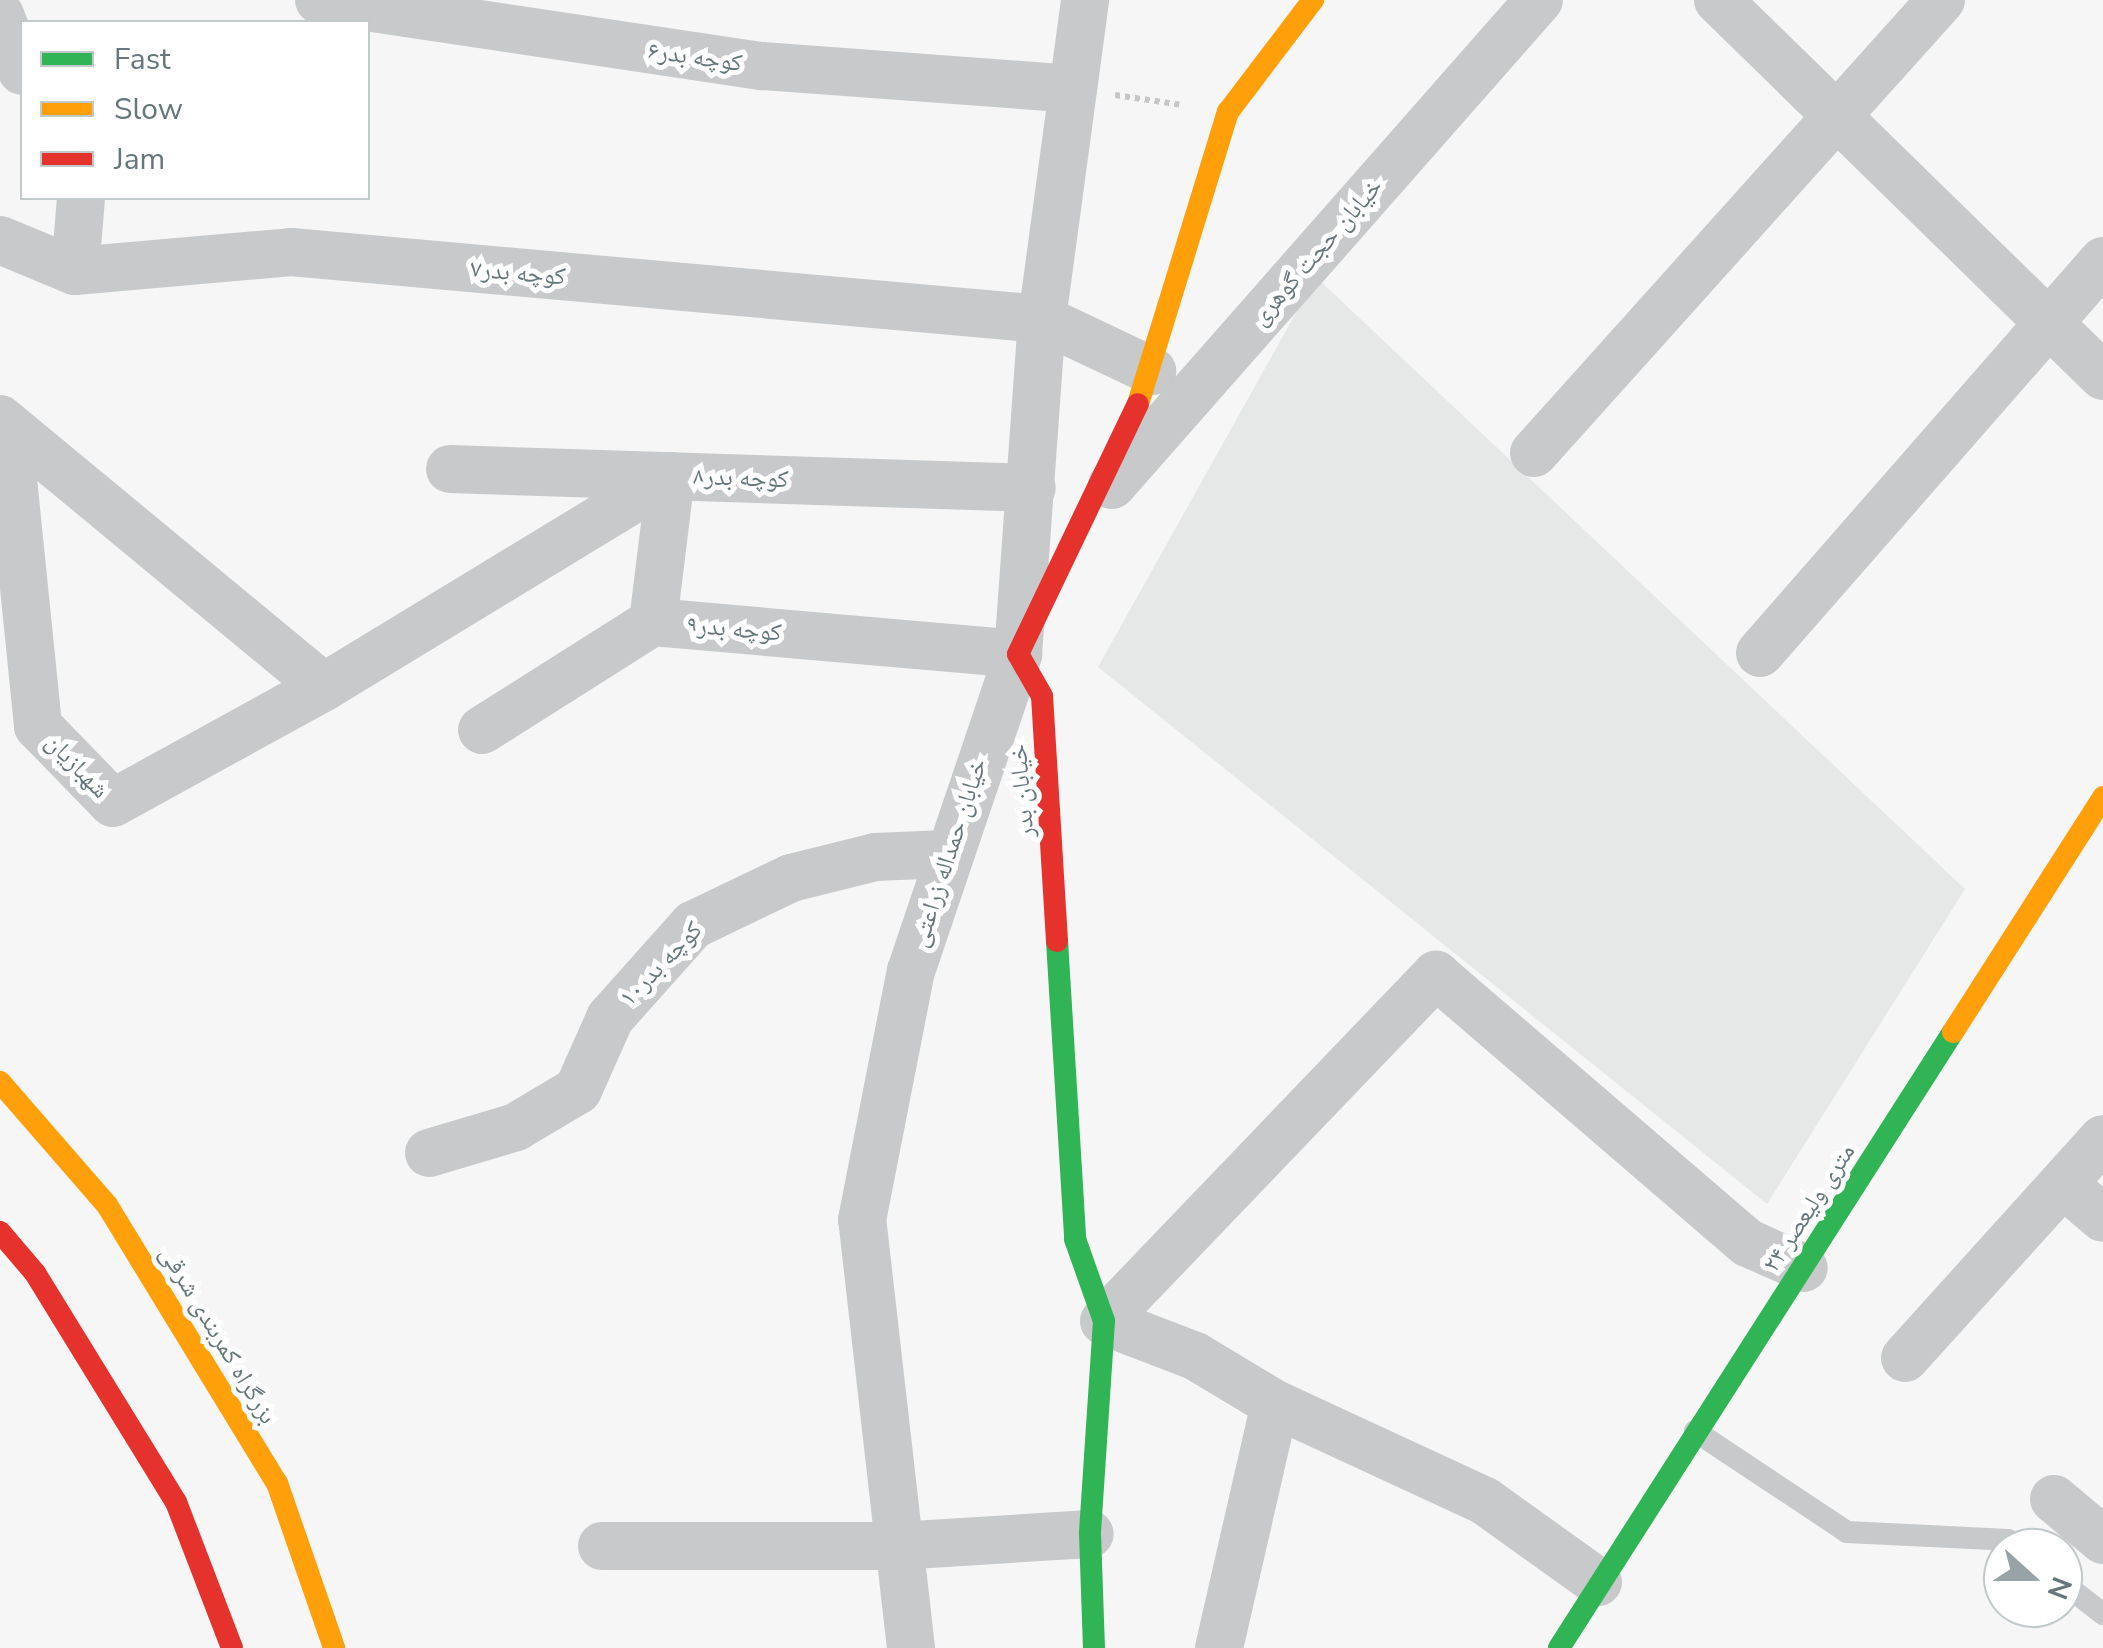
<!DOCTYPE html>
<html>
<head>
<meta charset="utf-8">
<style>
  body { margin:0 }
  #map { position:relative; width:2103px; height:1648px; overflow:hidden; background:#f6f6f6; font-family:"Nunito Sans","Noto Naskh Arabic",sans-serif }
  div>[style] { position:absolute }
  .built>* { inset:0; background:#e6e7e7 }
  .path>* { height:6px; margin-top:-3px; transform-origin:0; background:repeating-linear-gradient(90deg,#c6c6c7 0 5px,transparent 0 10px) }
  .lane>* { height:22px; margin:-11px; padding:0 11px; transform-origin:11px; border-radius:11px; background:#c7c9ca }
  .street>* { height:48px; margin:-24px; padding:0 24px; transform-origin:24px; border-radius:24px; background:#c7c9ca }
  .fast>* { height:22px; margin:-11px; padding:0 11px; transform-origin:11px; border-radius:11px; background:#30b455 }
  .slow>* { height:22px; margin:-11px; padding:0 11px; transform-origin:11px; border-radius:11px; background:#ff9f0a }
  .jam>* { height:22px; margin:-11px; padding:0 11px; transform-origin:11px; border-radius:11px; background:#e5322d }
  span { translate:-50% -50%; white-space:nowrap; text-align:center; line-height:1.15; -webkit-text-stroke:10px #fff; paint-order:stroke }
  .street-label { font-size:25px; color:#66777c }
  .legend { position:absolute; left:20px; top:20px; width:350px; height:180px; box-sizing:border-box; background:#fff; border:2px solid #c2c9cb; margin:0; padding:12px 18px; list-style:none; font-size:30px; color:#66777c }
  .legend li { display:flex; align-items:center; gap:20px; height:50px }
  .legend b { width:50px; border:2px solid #c2c9cb }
  .north { position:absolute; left:1983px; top:1528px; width:100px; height:100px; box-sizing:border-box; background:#fff; border:2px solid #c2c9cb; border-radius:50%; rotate:111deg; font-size:28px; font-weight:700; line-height:40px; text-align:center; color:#66777c }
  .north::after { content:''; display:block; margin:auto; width:35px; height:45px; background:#98a3a7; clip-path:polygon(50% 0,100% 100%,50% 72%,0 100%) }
</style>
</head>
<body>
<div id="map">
  <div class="built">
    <i style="clip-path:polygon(1316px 277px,1965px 889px,1767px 1204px,1098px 667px)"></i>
  </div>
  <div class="path">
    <i style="left:1115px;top:95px;width:68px;rotate:8.5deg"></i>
  </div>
  <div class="lane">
    <i style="left:1695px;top:1431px;width:182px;rotate:33.6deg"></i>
    <i style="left:1847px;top:1532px;width:161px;rotate:2.8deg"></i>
    <i style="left:2008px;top:1540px;width:13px;rotate:39deg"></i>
    <i style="left:2063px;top:1583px;width:51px;rotate:37.8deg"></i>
  </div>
  <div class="street">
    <i style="left:319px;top:0;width:448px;rotate:8.5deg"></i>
    <i style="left:762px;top:66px;width:312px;rotate:4.2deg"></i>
    <i style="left:1718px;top:0;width:538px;rotate:44.32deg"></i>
    <i style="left:0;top:15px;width:60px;rotate:68.6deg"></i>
    <i style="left:0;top:240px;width:81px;rotate:22.5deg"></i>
    <i style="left:75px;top:271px;width:217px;rotate:-5deg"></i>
    <i style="left:291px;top:252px;width:754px;rotate:5.1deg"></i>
    <i style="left:1042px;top:319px;width:122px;rotate:25.3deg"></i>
    <i style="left:75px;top:271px;width:73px;rotate:-85.3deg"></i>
    <i style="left:0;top:419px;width:420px;rotate:39.6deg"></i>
    <i style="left:8px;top:430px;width:298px;rotate:84.2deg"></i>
    <i style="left:38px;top:726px;width:107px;rotate:45.8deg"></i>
    <i style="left:113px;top:803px;width:241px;rotate:-28.8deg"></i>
    <i style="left:324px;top:687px;width:406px;rotate:-31.3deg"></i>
    <i style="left:1534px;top:453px;width:609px;rotate:-48.06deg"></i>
    <i style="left:450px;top:469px;width:582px;rotate:1.87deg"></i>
    <i style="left:1112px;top:485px;width:646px;rotate:-48.64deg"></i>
    <i style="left:653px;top:622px;width:147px;rotate:-83deg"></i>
    <i style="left:1760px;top:653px;width:521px;rotate:-48.81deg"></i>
    <i style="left:482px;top:730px;width:202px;rotate:-32.3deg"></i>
    <i style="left:653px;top:622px;width:366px;rotate:5deg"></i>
    <i style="left:429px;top:1153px;width:91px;rotate:-16.6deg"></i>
    <i style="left:516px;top:1127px;width:72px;rotate:-30.8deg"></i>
    <i style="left:578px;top:1090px;width:79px;rotate:-66deg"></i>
    <i style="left:610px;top:1018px;width:125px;rotate:-48.3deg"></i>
    <i style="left:693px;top:925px;width:109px;rotate:-25.6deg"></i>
    <i style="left:791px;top:878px;width:87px;rotate:-14deg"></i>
    <i style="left:875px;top:857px;width:71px;rotate:-2.4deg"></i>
    <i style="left:2063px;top:1184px;width:52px;rotate:40.4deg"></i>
    <i style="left:1905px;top:1358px;width:295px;rotate:-47.9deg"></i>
    <i style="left:2054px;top:1499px;width:64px;rotate:39.9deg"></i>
    <i style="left:602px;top:1546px;width:296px"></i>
    <i style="left:898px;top:1546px;width:192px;rotate:-3.6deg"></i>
    <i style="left:1598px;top:1582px;width:139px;rotate:-144.4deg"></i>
    <i style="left:1485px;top:1501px;width:231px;rotate:-155.2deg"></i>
    <i style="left:1275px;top:1404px;width:93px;rotate:-149deg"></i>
    <i style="left:1195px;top:1356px;width:97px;rotate:-159deg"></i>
    <i style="left:1104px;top:1321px;width:480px;rotate:-46.2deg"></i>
    <i style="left:1436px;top:975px;width:411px;rotate:40.7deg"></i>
    <i style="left:1748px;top:1243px;width:61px;rotate:24.1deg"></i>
    <i style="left:911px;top:1648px;width:431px;rotate:-96.5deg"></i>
    <i style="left:862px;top:1220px;width:254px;rotate:-78.9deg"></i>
    <i style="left:911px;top:971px;width:335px;rotate:-71.3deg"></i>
    <i style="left:1018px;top:654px;width:336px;rotate:-85.9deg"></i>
    <i style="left:1042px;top:319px;width:322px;rotate:-82.3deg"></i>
    <i style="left:1219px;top:1648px;width:250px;rotate:-77.1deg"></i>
  </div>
  <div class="fast">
    <i style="left:1057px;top:941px;width:299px;rotate:86.5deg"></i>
    <i style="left:1075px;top:1239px;width:87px;rotate:70.5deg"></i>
    <i style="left:1104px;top:1321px;width:213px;rotate:93.8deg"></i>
    <i style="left:1090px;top:1534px;width:114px;rotate:88deg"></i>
    <i style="left:1559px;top:1648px;width:731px;rotate:-57.4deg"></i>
  </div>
  <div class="slow">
    <i style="left:1138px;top:404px;width:306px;rotate:-72.9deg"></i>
    <i style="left:1228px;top:112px;width:141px;rotate:-52.8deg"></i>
    <i style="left:1953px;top:1032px;width:279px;rotate:-57.4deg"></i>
    <i style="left:0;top:1082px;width:163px;rotate:49deg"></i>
    <i style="left:107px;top:1205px;width:326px;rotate:58.6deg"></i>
    <i style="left:277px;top:1483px;width:175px;rotate:70.9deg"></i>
  </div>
  <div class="jam">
    <i style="left:1057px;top:941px;width:245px;rotate:-93.5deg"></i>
    <i style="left:1042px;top:696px;width:48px;rotate:-119.7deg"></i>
    <i style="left:1018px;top:654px;width:277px;rotate:-64.4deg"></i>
    <i style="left:0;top:1232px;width:54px;rotate:49.5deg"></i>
    <i style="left:35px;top:1273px;width:269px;rotate:58.4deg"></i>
    <i style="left:176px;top:1502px;width:156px;rotate:69deg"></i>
  </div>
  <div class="street-label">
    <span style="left:695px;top:57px;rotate:8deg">کوچه بدر۶</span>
    <span style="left:1317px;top:252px;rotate:-49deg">خیابان حجت گوهری</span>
    <span style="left:518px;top:273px;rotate:5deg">کوچه بدر۷</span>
    <span style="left:741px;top:478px;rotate:2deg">کوچه بدر۸</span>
    <span style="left:734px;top:629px;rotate:5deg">کوچه بدر۹</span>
    <span style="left:77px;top:766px;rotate:46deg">شهبازیان</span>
    <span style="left:1022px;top:791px;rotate:-95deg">خیابان بدر</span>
    <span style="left:949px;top:853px;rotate:-72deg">خیابان حمداله زراعتی</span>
    <span style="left:661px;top:964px;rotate:-46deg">کوچه بدر۱۰</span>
    <span style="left:1809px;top:1208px;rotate:-57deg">۲۴ متری ولیعصر</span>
    <span style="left:218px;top:1335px;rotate:59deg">بزرگراه کمربندی شرقی</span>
  </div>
  <ul class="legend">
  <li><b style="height:12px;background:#30b455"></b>Fast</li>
  <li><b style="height:12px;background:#ff9f0a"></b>Slow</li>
  <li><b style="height:12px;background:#e5322d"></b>Jam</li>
  </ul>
  <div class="north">N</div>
</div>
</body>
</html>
